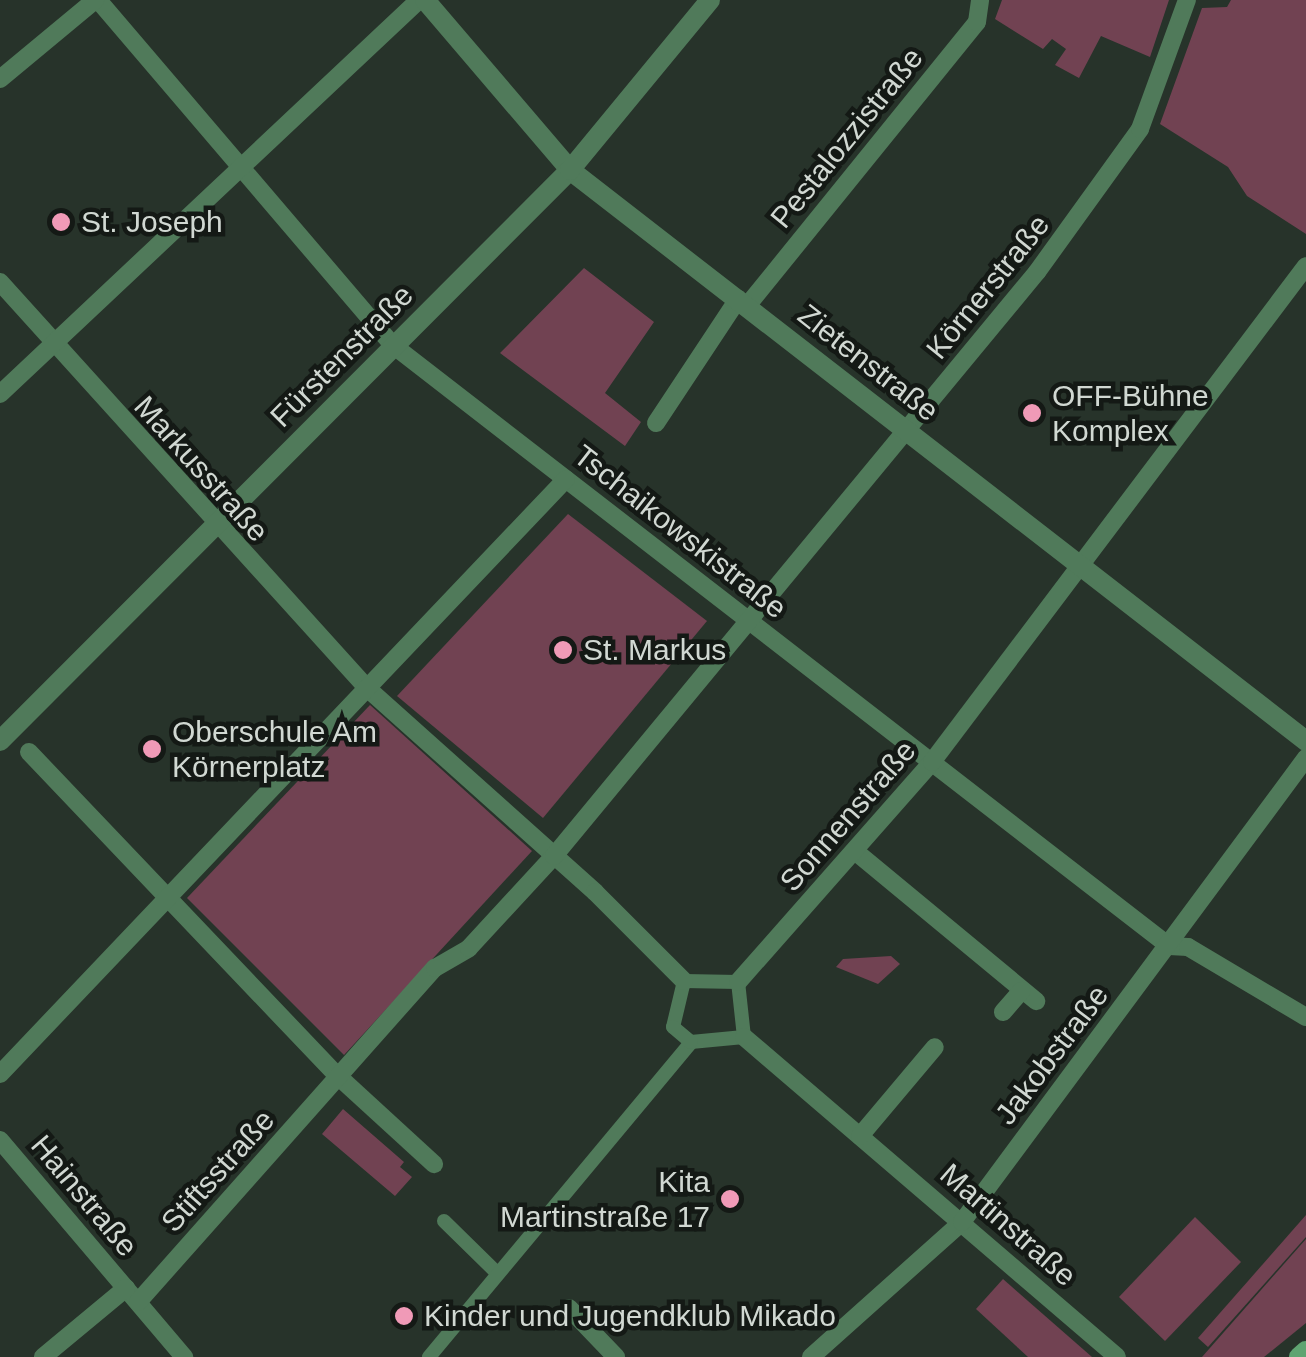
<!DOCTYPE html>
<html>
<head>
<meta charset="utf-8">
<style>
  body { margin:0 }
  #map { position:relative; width:1306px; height:1357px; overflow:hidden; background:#27332a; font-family:Arial,sans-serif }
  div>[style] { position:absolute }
  .green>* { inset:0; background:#714252 }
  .pedestrian>* { height:14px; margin:-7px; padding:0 7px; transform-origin:7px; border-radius:7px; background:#507a5a }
  .minor>* { height:18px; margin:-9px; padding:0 9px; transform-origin:9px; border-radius:9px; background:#507a5a }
  .tertiary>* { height:20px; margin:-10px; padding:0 10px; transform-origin:10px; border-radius:10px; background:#507a5a }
  .secondary>* { height:20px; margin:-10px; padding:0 10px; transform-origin:10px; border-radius:10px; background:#5fa471 }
  .dots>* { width:28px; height:28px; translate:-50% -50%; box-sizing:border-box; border:5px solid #141915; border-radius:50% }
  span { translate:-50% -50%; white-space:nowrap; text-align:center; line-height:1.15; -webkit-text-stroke:9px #141915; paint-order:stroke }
  .street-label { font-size:30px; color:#d1d8d2 }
  .poi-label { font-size:30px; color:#d1d8d2 }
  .left { translate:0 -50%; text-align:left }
  .right { translate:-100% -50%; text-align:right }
</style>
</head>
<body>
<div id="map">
  <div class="green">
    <i style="clip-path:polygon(1002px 0,1169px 0,1150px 57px,1101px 36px,1079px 78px,1055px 65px,1066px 49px,1052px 39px,1043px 49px,995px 19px)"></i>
    <i style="clip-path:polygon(1231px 0,1306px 0,1306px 234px,1247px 196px,1228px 167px,1160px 124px,1202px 8px,1227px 7px)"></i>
    <i style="clip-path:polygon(584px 268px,654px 322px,605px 393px,641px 422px,625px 446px,500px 353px)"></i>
    <i style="clip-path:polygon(568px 514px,707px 621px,543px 818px,397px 696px)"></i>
    <i style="clip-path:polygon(370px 705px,532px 851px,344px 1055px,187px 898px)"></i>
    <i style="clip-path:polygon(891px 956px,900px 964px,878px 984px,836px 967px,843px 959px)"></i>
    <i style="clip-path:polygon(343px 1109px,404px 1162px,400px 1167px,412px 1177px,395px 1196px,322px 1134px)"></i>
    <i style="clip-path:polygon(1306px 1215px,1306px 1237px,1208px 1347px,1198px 1338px)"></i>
    <i style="clip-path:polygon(1195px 1217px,1241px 1262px,1165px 1341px,1119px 1297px)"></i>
    <i style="clip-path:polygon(1306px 1239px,1306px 1323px,1264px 1357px,1202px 1357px)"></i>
    <i style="clip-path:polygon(1003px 1279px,1092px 1357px,1028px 1357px,976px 1309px)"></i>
  </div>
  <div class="pedestrian">
    <i style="left:444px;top:1221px;width:71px;rotate:44.4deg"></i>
    <i style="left:429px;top:1357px;width:410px;rotate:-50.2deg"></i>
    <i style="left:691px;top:1042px;width:53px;rotate:-5.4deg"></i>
    <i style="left:744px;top:1037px;width:55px;rotate:-96.2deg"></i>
    <i style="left:738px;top:982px;width:54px;rotate:-178.9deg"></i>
    <i style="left:684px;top:981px;width:47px;rotate:103.4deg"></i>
    <i style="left:673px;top:1027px;width:23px;rotate:40deg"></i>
  </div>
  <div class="minor">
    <i style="left:98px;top:0;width:455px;rotate:49.5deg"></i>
    <i style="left:394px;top:346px;width:980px;rotate:37.75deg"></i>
    <i style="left:1169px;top:946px;width:19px;rotate:3deg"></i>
    <i style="left:1188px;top:947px;width:137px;rotate:30.7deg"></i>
    <i style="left:0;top:79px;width:124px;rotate:-39.7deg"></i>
    <i style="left:0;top:282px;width:547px;rotate:47.89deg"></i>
    <i style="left:367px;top:688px;width:306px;rotate:41.8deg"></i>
    <i style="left:595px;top:892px;width:126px;rotate:45deg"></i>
    <i style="left:747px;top:306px;width:365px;rotate:-51deg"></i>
    <i style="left:977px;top:22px;width:22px;rotate:-82deg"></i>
    <i style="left:0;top:394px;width:575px;rotate:-43.24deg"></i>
    <i style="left:656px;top:423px;width:149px;rotate:-56.5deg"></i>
    <i style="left:29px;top:752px;width:449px;rotate:46.4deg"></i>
    <i style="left:339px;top:1077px;width:129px;rotate:42.5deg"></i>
    <i style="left:856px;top:852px;width:234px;rotate:39.6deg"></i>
    <i style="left:738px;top:982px;width:293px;rotate:-48.6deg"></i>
    <i style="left:932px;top:762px;width:621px;rotate:-52.98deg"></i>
    <i style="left:1003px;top:1012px;width:28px;rotate:-49deg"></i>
    <i style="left:744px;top:1037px;width:491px;rotate:40.6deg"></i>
    <i style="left:0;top:1074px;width:821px;rotate:-46.43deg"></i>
    <i style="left:860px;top:1136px;width:116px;rotate:-49.9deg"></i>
    <i style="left:0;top:1140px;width:285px;rotate:49.7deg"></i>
    <i style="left:138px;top:1302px;width:447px;rotate:-48.4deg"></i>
    <i style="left:435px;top:968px;width:39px;rotate:-30deg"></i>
    <i style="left:469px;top:948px;width:125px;rotate:-47.3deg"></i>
    <i style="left:554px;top:856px;width:758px;rotate:-50.41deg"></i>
    <i style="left:1037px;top:272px;width:176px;rotate:-54.2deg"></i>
    <i style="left:1140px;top:129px;width:137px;rotate:-70deg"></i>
    <i style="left:569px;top:1308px;width:68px;rotate:46.2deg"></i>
    <i style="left:43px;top:1357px;width:108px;rotate:-39.7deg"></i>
    <i style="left:811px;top:1357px;width:203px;rotate:-41.8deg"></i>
    <i style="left:962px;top:1222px;width:578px;rotate:-53.45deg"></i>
  </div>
  <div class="tertiary">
    <i style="left:425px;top:0;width:223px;rotate:49.5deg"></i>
    <i style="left:570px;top:170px;width:932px;rotate:37.8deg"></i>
    <i style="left:0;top:741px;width:807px;rotate:-45.05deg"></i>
    <i style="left:570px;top:170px;width:220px;rotate:-50.5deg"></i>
  </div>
  <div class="secondary">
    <i style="left:1299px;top:1357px;width:9px;rotate:-41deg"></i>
  </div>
  <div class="dots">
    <i style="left:61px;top:222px;background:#f09ab7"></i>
    <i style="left:1032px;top:413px;background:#f09ab7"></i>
    <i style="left:563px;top:650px;background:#f09ab7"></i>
    <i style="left:152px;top:749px;background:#f09ab7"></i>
    <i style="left:730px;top:1199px;background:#f09ab7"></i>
    <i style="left:404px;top:1316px;background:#f09ab7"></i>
  </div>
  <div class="street-label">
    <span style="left:847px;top:138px;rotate:-51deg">Pestalozzistraße</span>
    <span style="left:988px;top:287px;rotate:-51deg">Körnerstraße</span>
    <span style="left:342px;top:356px;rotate:-45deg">Fürstenstraße</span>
    <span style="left:868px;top:363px;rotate:38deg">Zietenstraße</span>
    <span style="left:201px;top:469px;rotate:48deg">Markusstraße</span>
    <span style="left:680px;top:532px;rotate:38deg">Tschaikowskistraße</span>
    <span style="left:848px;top:816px;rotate:-49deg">Sonnenstraße</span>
    <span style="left:1052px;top:1055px;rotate:-53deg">Jakobstraße</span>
    <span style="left:218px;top:1171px;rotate:-48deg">Stiftsstraße</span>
    <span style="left:84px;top:1196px;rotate:50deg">Hainstraße</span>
    <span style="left:1008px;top:1225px;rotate:41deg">Martinstraße</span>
  </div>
  <div class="poi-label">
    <span class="left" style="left:81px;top:222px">St. Joseph</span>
    <span class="left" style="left:1052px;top:413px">OFF-Bühne<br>Komplex</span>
    <span class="left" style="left:583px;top:650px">St. Markus</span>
    <span class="left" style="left:172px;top:749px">Oberschule Am<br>Körnerplatz</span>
    <span class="right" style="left:710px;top:1199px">Kita<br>Martinstraße 17</span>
    <span class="left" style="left:424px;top:1316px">Kinder und Jugendklub Mikado</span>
  </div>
</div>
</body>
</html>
